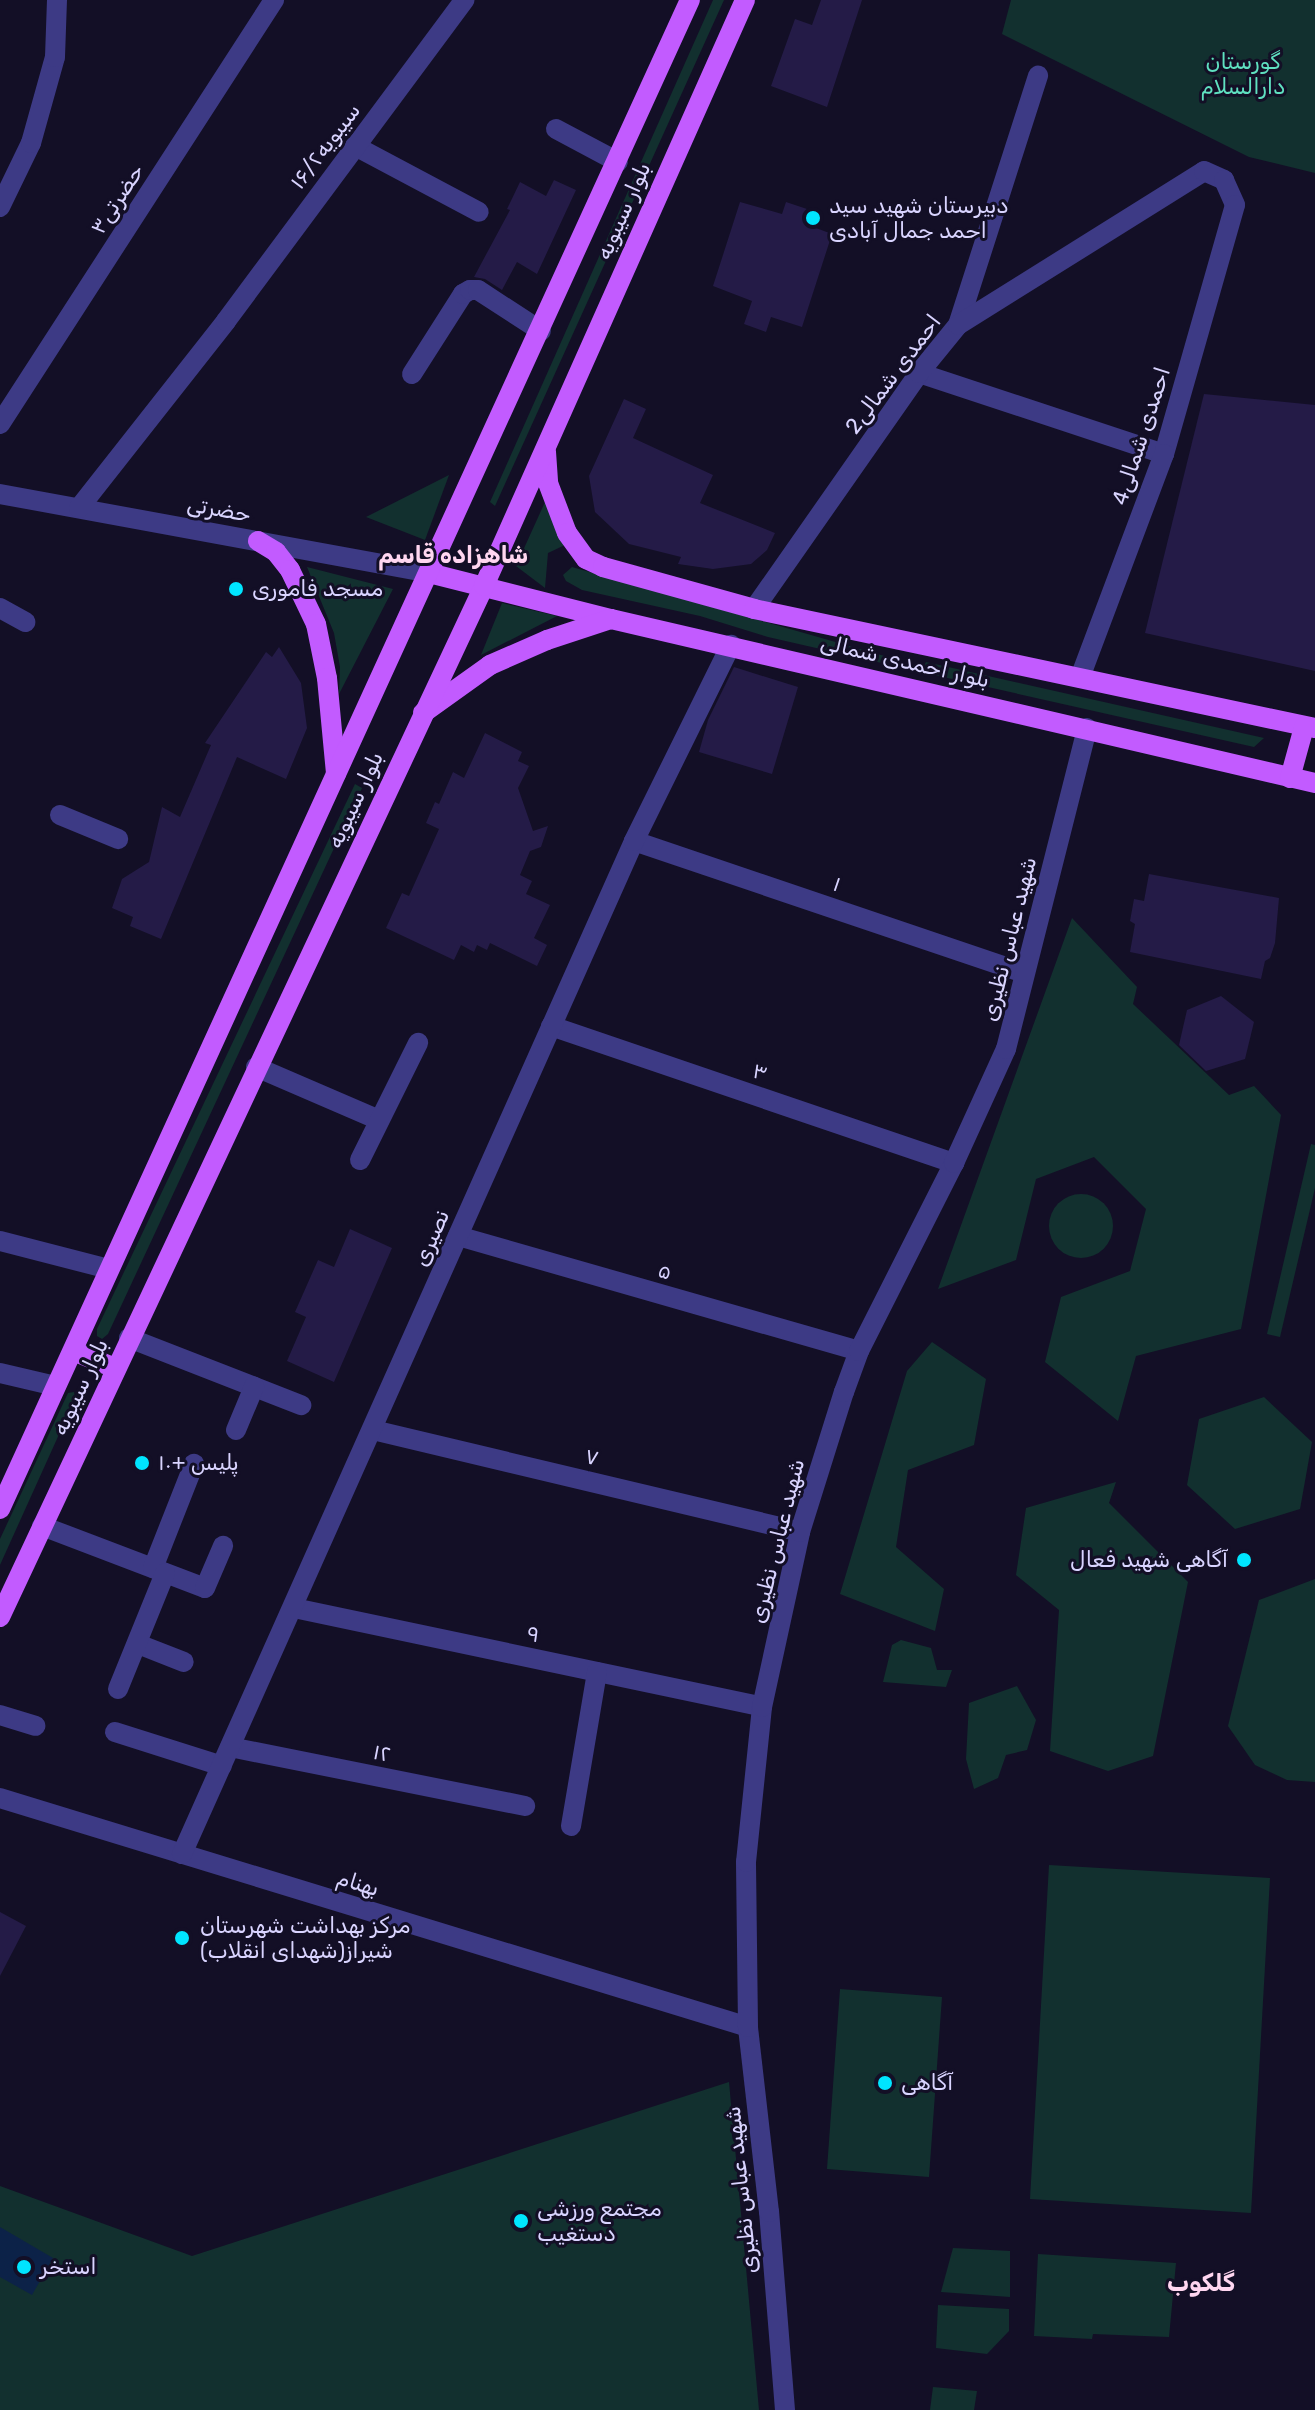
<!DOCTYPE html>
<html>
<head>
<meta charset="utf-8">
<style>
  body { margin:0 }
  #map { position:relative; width:1315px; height:2410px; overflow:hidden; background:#130f26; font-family:Rubik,Vazirmatn,sans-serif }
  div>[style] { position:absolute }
  .green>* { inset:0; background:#12302f }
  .round { border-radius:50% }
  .water>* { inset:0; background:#0c2248 }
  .building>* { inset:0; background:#241b47 }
  .minor>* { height:20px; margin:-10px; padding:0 10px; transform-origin:10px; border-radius:10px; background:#3d3a85 }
  .major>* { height:20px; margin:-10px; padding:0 10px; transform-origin:10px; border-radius:10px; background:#c25bff }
  .dots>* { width:22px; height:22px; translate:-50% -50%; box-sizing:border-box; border:4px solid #130f26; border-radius:50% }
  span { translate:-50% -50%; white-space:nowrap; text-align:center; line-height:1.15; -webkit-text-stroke:6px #130f26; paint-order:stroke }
  .park-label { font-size:22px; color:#5fe0c0 }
  .street-label { font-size:22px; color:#d9d4ff }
  .poi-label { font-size:22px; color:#d9d4ff }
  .left { translate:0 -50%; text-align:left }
  .right { translate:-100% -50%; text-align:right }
  .neighbourhood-label { font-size:24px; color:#ffd6f0; font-weight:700 }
</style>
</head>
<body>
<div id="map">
  <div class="green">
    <i style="clip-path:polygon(713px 0,724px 0,495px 506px,490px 502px)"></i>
    <i style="clip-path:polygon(1011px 0,1315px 0,1315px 173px,1249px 157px,1002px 34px)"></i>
    <i style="clip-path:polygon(449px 475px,425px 540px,366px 517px)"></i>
    <i style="clip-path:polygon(545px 502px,567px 544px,548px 553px,545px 588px,516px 566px)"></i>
    <i style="clip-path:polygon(307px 567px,393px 589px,339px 694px,340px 667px,334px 633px)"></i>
    <i style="clip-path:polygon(572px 567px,895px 659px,895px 666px,768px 637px,700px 616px,582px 590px,566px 581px,563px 575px)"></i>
    <i style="clip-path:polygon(502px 603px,557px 616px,481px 655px)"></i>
    <i style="clip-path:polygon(926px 662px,1264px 738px,1254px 747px,921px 672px)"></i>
    <i style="clip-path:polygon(355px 784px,362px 788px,108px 1334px,102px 1339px,97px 1336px,97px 1329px)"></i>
    <i style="clip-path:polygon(1072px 918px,1137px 987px,1133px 1004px,1229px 1095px,1254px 1086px,1281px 1115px,1241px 1329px,1136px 1356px,1118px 1421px,1045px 1362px,1061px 1297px,1130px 1271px,1146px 1209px,1094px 1157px,1036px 1179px,1016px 1260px,938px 1289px)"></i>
    <i style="clip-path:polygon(1311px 1144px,1315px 1145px,1315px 1188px,1280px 1337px,1267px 1334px)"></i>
    <i class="round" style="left:1049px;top:1194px;width:64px;height:64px"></i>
    <i style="clip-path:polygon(932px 1342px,986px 1379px,974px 1445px,908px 1470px,896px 1547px,944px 1589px,935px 1631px,840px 1594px,907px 1371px)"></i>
    <i style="clip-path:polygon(74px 1392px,75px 1399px,0 1565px,0 1539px,68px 1393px)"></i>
    <i style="clip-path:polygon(1264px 1397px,1312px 1442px,1300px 1509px,1235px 1529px,1187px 1485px,1199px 1419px)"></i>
    <i style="clip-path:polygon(1116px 1482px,1109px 1503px,1188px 1582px,1153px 1756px,1108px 1771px,1050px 1751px,1059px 1610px,1016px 1575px,1026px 1508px)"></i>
    <i style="clip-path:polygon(1315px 1579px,1315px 1782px,1287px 1780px,1255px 1765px,1228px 1726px,1259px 1600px)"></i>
    <i style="clip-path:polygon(901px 1640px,931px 1648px,937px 1670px,952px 1670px,946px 1687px,883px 1682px,892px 1645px)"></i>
    <i style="clip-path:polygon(1017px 1686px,1036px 1720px,1027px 1750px,1006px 1755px,998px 1778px,974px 1789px,966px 1759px,969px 1703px)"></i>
    <i style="clip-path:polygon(1049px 1865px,1270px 1878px,1251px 2213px,1030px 2199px)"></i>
    <i style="clip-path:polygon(840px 1989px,942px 1997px,929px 2177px,827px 2169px)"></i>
    <i style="clip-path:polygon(729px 2082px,759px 2410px,0 2410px,0 2186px,192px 2256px)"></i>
    <i style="clip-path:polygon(953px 2248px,1010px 2251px,1010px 2297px,941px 2292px)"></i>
    <i style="clip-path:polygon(1038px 2254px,1176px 2263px,1169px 2337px,1093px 2334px,1092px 2339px,1034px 2336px)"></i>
    <i style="clip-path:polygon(938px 2305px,1009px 2309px,1009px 2331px,987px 2354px,936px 2348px)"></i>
    <i style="clip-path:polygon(933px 2387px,977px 2391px,974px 2410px,930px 2410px)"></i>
  </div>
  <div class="water">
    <i style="clip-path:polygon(0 2227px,53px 2258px,32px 2295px,0 2277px)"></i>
  </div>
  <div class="building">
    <i style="clip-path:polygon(821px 0,862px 0,827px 107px,771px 86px,795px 19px,812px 25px)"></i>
    <i style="clip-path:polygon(554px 180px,576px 190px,537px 274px,517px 262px,502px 290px,485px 279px,474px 277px,510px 210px,507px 209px,520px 182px,546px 196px)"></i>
    <i style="clip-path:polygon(740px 202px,782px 214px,786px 202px,813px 211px,808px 225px,832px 234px,802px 327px,771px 317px,766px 332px,744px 324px,752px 301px,713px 286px)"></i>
    <i style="clip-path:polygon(1204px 394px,1315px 405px,1315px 671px,1145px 633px)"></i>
    <i style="clip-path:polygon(624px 399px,646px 409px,633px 438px,713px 475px,700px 503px,775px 533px,767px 550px,751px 564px,713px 569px,678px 564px,681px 557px,629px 544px,595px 512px,589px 476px)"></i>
    <i style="clip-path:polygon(279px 647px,301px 683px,307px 728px,286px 779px,237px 757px,161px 939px,130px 926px,133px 917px,112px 908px,122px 879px,149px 862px,162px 807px,180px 817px,211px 745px,205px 743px,266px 652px,272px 657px)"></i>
    <i style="clip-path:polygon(734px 667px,798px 687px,772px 774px,699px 752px,708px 720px)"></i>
    <i style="clip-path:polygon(485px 733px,522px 752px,518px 761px,529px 766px,518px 788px,533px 831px,548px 826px,541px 847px,530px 851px,520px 875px,532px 881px,526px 894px,550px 905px,534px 938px,547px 945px,537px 966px,490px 943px,487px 950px,477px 945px,474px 952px,461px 945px,454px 960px,386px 928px,402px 893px,409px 896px,439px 829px,426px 823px,435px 802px,439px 804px,453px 772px,464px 778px)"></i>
    <i style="clip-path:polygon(1149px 874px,1279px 898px,1275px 943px,1270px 958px,1265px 961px,1261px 979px,1130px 952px,1135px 924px,1130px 921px,1134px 899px,1144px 901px)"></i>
    <i style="clip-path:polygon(1221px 996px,1254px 1022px,1245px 1059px,1206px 1071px,1179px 1045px,1187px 1010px)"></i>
    <i style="clip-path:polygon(350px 1229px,392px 1248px,334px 1382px,287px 1361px,306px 1317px,295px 1312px,318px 1260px,334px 1267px)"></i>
    <i style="clip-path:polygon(0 1912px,26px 1926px,0 1976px)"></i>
  </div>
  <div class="minor">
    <i style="left:556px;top:129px;width:70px;rotate:28deg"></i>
    <i style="left:355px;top:146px;width:140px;rotate:28deg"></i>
    <i style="left:0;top:207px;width:71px;rotate:-64.2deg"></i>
    <i style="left:31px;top:143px;width:89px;rotate:-74.4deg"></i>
    <i style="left:55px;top:57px;width:57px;rotate:-88deg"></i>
    <i style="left:958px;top:325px;width:262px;rotate:-72.2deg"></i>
    <i style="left:919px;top:373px;width:258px;rotate:18.3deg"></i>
    <i style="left:412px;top:374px;width:95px;rotate:-57.5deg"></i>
    <i style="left:463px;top:294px;width:8px;rotate:-30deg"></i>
    <i style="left:470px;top:290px;width:8px"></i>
    <i style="left:478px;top:290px;width:75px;rotate:33.1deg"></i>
    <i style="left:0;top:424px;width:505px;rotate:-57.13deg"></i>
    <i style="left:0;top:494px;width:436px;rotate:10.4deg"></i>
    <i style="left:79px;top:508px;width:238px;rotate:-51.8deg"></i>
    <i style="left:226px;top:321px;width:400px;rotate:-53.4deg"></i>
    <i style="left:0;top:608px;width:29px;rotate:29deg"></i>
    <i style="left:754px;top:609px;width:288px;rotate:-55deg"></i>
    <i style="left:919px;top:373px;width:62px;rotate:-50.9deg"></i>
    <i style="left:958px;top:325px;width:290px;rotate:-32deg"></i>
    <i style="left:1204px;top:171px;width:22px;rotate:24deg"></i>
    <i style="left:1224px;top:180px;width:27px;rotate:66deg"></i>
    <i style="left:1235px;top:205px;width:259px;rotate:105.9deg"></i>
    <i style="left:1164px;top:454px;width:239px;rotate:110.6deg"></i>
    <i style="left:60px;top:815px;width:63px;rotate:22.5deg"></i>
    <i style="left:634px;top:841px;width:412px;rotate:18.7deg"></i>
    <i style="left:551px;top:1026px;width:426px;rotate:18.8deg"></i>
    <i style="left:256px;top:1067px;width:134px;rotate:23.3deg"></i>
    <i style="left:360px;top:1160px;width:131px;rotate:-63.6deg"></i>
    <i style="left:458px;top:1236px;width:417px;rotate:16deg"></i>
    <i style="left:0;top:1241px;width:113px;rotate:14.4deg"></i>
    <i style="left:129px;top:1338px;width:185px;rotate:21.3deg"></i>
    <i style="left:0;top:1373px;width:57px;rotate:13.1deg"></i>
    <i style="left:236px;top:1430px;width:47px;rotate:-67.3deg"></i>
    <i style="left:373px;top:1430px;width:439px;rotate:13.4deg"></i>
    <i style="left:42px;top:1526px;width:174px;rotate:20.8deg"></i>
    <i style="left:205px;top:1588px;width:46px;rotate:-66.8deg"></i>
    <i style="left:153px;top:1568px;width:112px;rotate:-68.5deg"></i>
    <i style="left:294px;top:1608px;width:478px;rotate:11.9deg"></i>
    <i style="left:138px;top:1644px;width:49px;rotate:21.4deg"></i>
    <i style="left:118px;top:1689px;width:125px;rotate:-67.9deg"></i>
    <i style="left:0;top:1715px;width:37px;rotate:17deg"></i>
    <i style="left:115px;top:1732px;width:112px;rotate:17.6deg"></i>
    <i style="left:230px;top:1747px;width:301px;rotate:11.3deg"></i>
    <i style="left:0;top:1798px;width:782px;rotate:17.02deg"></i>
    <i style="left:571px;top:1826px;width:156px;rotate:-80.4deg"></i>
    <i style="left:182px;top:1854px;width:1109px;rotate:-65.95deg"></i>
    <i style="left:634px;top:841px;width:219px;rotate:-63.7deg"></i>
    <i style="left:785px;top:2410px;width:199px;rotate:-94.6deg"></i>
    <i style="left:769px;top:2212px;width:186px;rotate:-96.5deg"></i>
    <i style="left:748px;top:2027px;width:165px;rotate:-90.7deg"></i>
    <i style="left:746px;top:1862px;width:156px;rotate:-84.1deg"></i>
    <i style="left:762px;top:1707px;width:179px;rotate:-77.7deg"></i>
    <i style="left:800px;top:1532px;width:147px;rotate:-72.6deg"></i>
    <i style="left:844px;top:1392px;width:44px;rotate:-69.9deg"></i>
    <i style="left:859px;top:1351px;width:211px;rotate:-63.2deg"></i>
    <i style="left:954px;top:1163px;width:125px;rotate:-65.5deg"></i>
    <i style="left:1006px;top:1049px;width:331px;rotate:-75.8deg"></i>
  </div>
  <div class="major">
    <i style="left:546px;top:452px;width:31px;rotate:86deg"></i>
    <i style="left:548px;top:483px;width:53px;rotate:69.2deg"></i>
    <i style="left:567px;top:533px;width:32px;rotate:54deg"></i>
    <i style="left:586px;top:559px;width:19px;rotate:25deg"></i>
    <i style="left:603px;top:567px;width:157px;rotate:15.5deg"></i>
    <i style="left:754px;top:609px;width:573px;rotate:11.98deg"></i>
    <i style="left:258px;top:541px;width:21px;rotate:31deg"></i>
    <i style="left:276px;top:552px;width:23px;rotate:52deg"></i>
    <i style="left:290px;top:570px;width:60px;rotate:64.3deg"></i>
    <i style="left:316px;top:624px;width:55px;rotate:78.5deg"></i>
    <i style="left:327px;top:678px;width:96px;rotate:84.6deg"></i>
    <i style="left:429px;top:573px;width:188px;rotate:14.2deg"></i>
    <i style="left:611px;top:619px;width:723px;rotate:13.11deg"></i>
    <i style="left:423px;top:713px;width:82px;rotate:-35.6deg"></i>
    <i style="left:490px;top:665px;width:62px;rotate:-23.7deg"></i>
    <i style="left:547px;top:640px;width:67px;rotate:-18.2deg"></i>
    <i style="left:1290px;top:778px;width:53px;rotate:-74.6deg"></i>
    <i style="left:73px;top:1351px;width:45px;rotate:22deg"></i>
    <i style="left:0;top:1509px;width:1659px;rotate:-65.43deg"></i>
    <i style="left:0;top:1617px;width:1139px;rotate:-64.85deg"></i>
    <i style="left:484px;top:586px;width:641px;rotate:-65.99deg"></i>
  </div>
  <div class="dots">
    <i style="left:813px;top:218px;background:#00e5ff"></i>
    <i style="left:236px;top:589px;background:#00e5ff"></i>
    <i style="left:142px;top:1463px;background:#00e5ff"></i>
    <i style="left:1244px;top:1560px;background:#00e5ff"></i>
    <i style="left:182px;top:1938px;background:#00e5ff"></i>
    <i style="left:885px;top:2083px;background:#00e5ff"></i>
    <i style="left:521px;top:2221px;background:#00e5ff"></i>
    <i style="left:24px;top:2267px;background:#00e5ff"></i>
  </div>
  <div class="park-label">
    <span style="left:1243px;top:74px">گورستان<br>دارالسلام</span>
  </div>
  <div class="street-label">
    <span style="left:325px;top:146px;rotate:-53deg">سیبویه۱۶/۲</span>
    <span style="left:117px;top:199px;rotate:-57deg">حضرتی۳</span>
    <span style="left:623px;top:211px;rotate:-66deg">بلوار سیبویه</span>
    <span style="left:893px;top:374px;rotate:-53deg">2احمدی شمالی</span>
    <span style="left:1141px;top:436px;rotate:-72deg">4احمدی شمالی</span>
    <span style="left:219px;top:509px;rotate:10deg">حضرتی</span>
    <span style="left:905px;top:661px;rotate:13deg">بلوار احمدی شمالی</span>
    <span style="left:355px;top:800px;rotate:-65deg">بلوار سیبویه</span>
    <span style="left:837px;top:884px;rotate:19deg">۱</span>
    <span style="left:1009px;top:939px;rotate:-76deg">شهید عباس نظیری</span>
    <span style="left:760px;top:1072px;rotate:19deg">۳</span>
    <span style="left:431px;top:1238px;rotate:-66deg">نصیری</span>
    <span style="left:665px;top:1271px;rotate:16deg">۵</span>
    <span style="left:80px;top:1387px;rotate:-65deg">بلوار سیبویه</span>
    <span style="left:592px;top:1457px;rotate:13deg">۷</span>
    <span style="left:777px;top:1541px;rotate:-76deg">شهید عباس نظیری</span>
    <span style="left:533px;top:1634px;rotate:12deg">۹</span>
    <span style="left:382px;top:1753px;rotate:11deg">۱۲</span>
    <span style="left:358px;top:1883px;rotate:17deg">بهنام</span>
    <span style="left:741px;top:2190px;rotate:-96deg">شهید عباس نظیری</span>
  </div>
  <div class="poi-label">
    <span class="left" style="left:829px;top:218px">دبیرستان شهید سید<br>احمد جمال آبادی</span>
    <span class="left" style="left:252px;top:589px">مسجد فاموری</span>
    <span class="left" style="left:158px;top:1463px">پلیس +۱۰</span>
    <span class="right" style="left:1228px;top:1560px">آگاهی شهید فعال</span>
    <span class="left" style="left:200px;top:1938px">مرکز بهداشت شهرستان<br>شیراز(شهدای انقلاب)</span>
    <span class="left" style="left:901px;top:2083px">آگاهی</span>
    <span class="left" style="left:537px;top:2221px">مجتمع ورزشی<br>دستغیب</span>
    <span class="left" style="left:40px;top:2267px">استخر</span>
  </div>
  <div class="neighbourhood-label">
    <span style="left:453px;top:556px">شاهزاده قاسم</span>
    <span style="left:1201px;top:2284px">گلکوب</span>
  </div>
</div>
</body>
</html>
